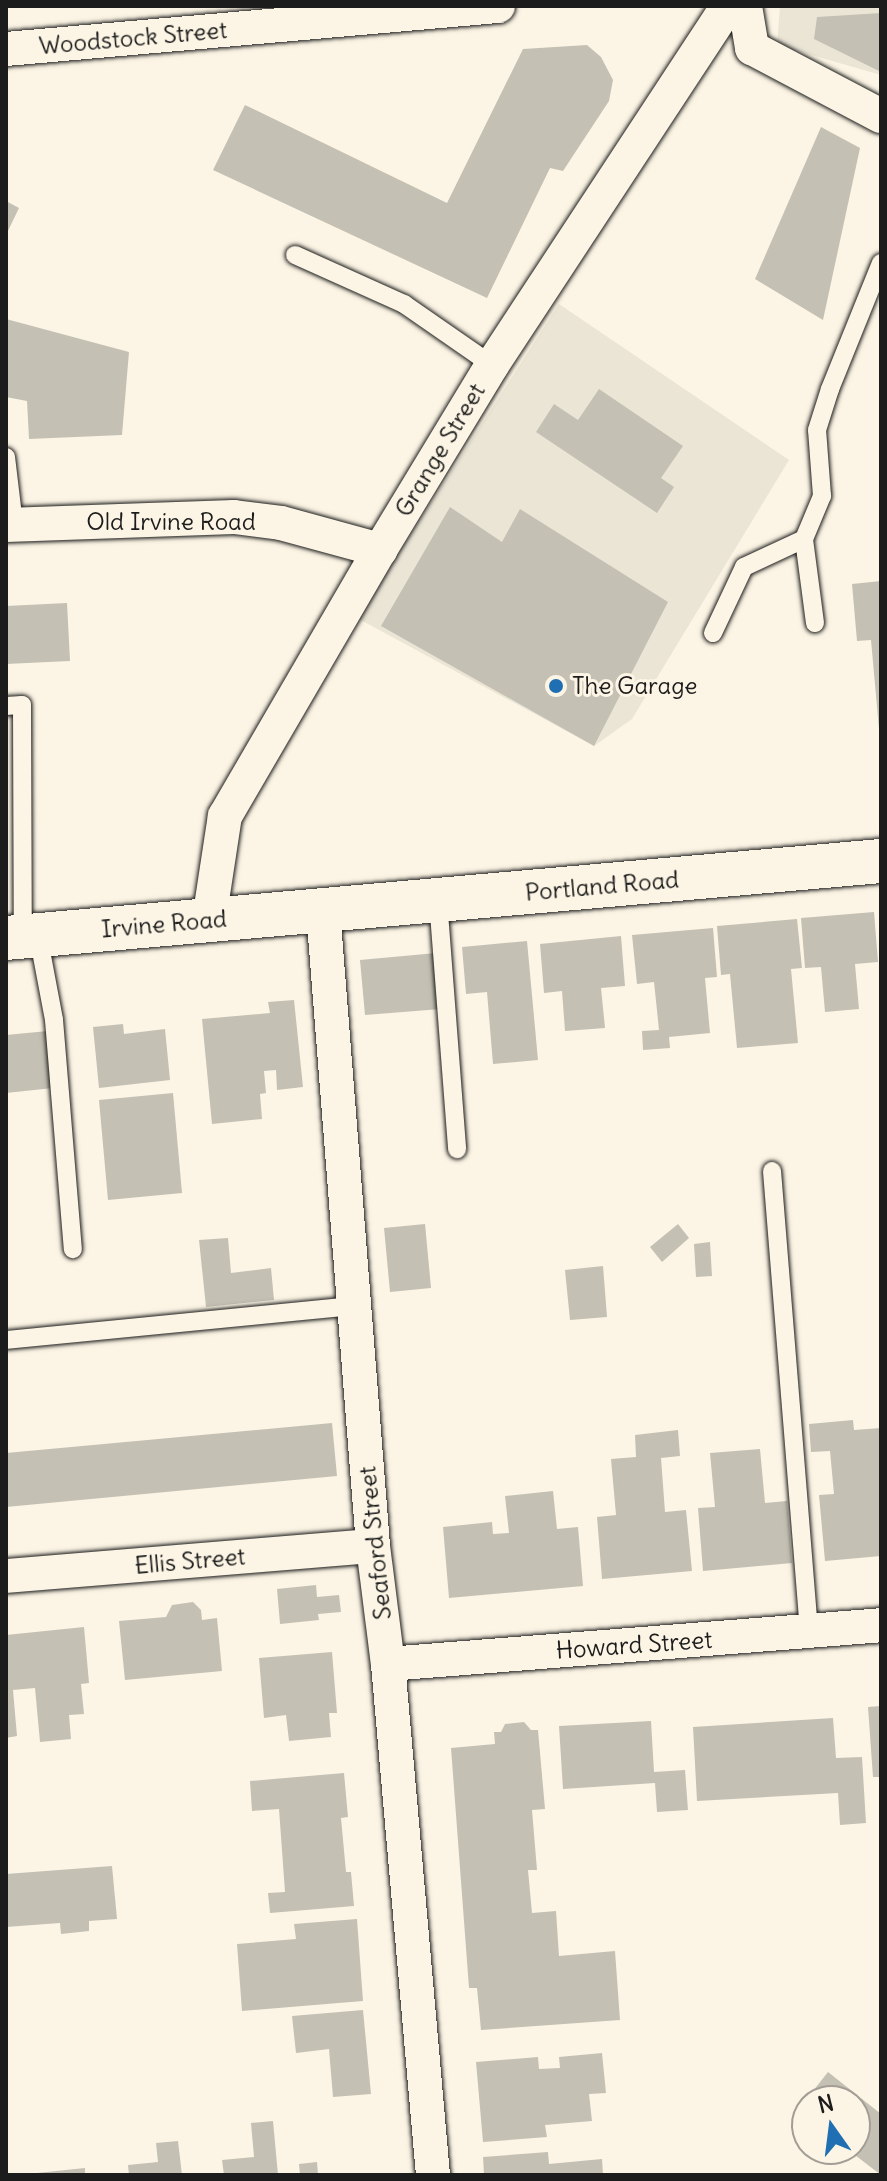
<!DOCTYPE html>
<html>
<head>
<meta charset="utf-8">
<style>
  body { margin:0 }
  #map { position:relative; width:887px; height:2181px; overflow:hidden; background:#fcf5e5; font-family:Delius,sans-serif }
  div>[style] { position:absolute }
  .built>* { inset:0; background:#ebe5d6 }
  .building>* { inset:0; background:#c4c0b3 }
  .roads { filter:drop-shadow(0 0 2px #1c1c1c) drop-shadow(0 0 2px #1c1c1c) }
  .lane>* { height:18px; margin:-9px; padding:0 9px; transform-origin:9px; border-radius:9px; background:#fcf5e5 }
  .street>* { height:34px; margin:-17px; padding:0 17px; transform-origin:17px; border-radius:17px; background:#fcf5e5 }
  .secondary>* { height:44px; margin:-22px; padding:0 22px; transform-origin:22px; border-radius:22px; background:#fcf5e5 }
  .dots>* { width:22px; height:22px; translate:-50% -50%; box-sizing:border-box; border:4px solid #fcf5e5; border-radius:50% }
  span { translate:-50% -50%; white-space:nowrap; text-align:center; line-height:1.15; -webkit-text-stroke:6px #fcf5e5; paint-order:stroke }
  .street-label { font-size:24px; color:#1c1c1c }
  .poi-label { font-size:24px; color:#1c1c1c }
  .left { translate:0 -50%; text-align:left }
  .frame { position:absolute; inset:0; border:8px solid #1c1c1c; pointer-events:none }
  .north { position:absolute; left:791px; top:2085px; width:80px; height:80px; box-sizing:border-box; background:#fcf5e5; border:2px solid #a29e95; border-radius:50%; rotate:346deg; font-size:22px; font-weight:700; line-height:32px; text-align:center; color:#1c1c1c }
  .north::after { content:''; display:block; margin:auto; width:28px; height:36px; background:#1f6fb2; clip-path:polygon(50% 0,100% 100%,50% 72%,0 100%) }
</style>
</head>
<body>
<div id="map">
  <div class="built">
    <i style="clip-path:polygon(780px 6px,881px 6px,881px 75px,777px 45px)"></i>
    <i style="clip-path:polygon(559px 304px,789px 460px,632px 719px,594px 746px,357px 618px)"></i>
  </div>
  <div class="building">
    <i style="clip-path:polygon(881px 13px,881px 72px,814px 39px,817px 17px)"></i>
    <i style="clip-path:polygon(587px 45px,601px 57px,613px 80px,609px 101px,563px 171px,550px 168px,487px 298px,213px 170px,245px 105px,447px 203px,523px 49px)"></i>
    <i style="clip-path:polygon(821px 127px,860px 148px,823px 320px,755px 279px)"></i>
    <i style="clip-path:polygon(6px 201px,19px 208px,6px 235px)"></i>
    <i style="clip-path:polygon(6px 319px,129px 352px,122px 435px,29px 439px,27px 401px,6px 397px)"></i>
    <i style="clip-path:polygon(599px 389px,683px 446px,661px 478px,674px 487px,657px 513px,536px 432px,554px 404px,578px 420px)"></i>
    <i style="clip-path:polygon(450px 507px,502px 542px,520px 509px,668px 602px,594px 746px,381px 626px)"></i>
    <i style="clip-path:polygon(881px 581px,881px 729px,879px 729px,871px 640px,857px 641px,852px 584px)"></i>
    <i style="clip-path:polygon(67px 603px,70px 661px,6px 664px,6px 606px)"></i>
    <i style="clip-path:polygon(874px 912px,878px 962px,855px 964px,859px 1009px,825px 1012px,821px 967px,805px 968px,801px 918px)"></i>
    <i style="clip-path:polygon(797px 919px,802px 968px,791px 969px,798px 1043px,737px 1048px,730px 974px,721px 975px,717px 926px)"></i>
    <i style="clip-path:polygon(713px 928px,717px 977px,705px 978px,710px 1033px,669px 1037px,670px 1048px,643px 1050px,642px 1031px,659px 1030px,654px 982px,637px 984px,632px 935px)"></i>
    <i style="clip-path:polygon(621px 936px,625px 986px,601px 988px,605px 1028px,565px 1031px,562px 991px,544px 993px,540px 944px)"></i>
    <i style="clip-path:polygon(527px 941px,538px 1060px,493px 1064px,487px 992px,466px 994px,462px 947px)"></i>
    <i style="clip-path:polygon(436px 953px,441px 1009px,365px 1015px,360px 960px)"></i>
    <i style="clip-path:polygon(294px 1000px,303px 1087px,277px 1090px,276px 1070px,264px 1071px,266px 1093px,260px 1094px,262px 1119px,212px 1124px,202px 1019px,270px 1013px,268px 1002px)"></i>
    <i style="clip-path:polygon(123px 1024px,124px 1034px,165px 1029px,170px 1080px,99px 1088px,93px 1027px)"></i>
    <i style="clip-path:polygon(48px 1031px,53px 1088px,6px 1093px,6px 1035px)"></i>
    <i style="clip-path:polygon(173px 1093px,182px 1193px,108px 1200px,99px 1100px)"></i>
    <i style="clip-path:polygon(425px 1224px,431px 1288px,390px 1292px,384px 1228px)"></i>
    <i style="clip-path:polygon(678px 1224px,689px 1238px,662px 1262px,650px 1247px)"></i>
    <i style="clip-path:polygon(228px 1238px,231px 1273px,271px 1268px,274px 1300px,206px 1307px,199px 1240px)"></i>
    <i style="clip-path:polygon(710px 1242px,712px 1276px,696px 1277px,694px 1244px)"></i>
    <i style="clip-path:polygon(603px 1266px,607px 1317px,570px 1320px,565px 1270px)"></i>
    <i style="clip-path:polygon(853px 1420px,854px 1430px,881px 1428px,881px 1556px,825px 1561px,819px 1495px,834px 1494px,830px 1451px,811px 1452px,809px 1424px)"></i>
    <i style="clip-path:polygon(332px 1423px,337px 1476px,6px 1507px,6px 1453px)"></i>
    <i style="clip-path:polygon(678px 1430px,680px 1456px,661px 1458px,665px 1512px,686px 1510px,692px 1571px,602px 1579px,597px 1517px,616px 1515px,611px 1459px,636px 1457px,635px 1435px)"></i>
    <i style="clip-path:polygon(760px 1449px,765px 1503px,787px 1501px,792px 1563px,703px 1571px,698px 1508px,715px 1507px,710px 1453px)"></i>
    <i style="clip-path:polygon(553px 1491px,557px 1529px,578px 1527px,583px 1586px,449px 1598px,443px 1527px,492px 1522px,493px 1534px,509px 1533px,505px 1496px)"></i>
    <i style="clip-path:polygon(316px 1585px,317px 1597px,339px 1595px,341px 1612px,318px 1614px,319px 1620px,280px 1624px,277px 1589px)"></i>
    <i style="clip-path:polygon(193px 1602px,201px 1610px,202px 1620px,217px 1618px,222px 1671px,125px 1680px,119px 1621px,166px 1617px,172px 1605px)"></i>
    <i style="clip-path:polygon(84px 1627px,89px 1683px,81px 1684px,84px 1714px,69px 1715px,71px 1739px,40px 1742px,35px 1688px,13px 1690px,17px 1736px,6px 1738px,6px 1635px)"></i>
    <i style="clip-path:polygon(332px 1652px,337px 1713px,329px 1713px,331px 1737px,289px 1741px,286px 1715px,264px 1718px,259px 1658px)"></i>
    <i style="clip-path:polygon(881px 1706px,881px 1777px,873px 1777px,868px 1707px)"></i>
    <i style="clip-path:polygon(833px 1718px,836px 1758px,862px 1757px,866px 1823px,840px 1825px,838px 1793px,697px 1801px,693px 1727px)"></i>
    <i style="clip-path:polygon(651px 1721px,654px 1772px,685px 1770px,688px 1810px,657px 1812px,655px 1783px,563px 1789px,559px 1726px)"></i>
    <i style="clip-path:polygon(524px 1722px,531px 1730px,538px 1730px,545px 1809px,532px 1810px,537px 1870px,528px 1870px,532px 1913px,556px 1911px,559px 1956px,615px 1951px,620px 2020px,481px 2030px,477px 1988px,469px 1988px,451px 1748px,495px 1744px,494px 1732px,501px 1732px,505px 1724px)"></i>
    <i style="clip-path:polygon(344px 1773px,348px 1817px,341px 1818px,346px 1872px,351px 1872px,354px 1906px,270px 1913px,268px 1893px,285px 1892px,279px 1809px,252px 1811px,250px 1781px)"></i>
    <i style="clip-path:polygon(112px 1866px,117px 1919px,89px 1921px,89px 1931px,61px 1934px,60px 1923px,6px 1927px,6px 1874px)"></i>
    <i style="clip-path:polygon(357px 1919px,363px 2001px,242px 2011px,237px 1944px,296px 1939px,294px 1924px)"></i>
    <i style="clip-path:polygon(363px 2010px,371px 2094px,333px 2097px,329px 2049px,296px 2053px,292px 2016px)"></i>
    <i style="clip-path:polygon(602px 2053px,606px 2093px,589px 2094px,592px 2121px,545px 2125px,547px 2137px,483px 2142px,476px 2062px,538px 2057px,539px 2069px,560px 2068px,559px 2057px)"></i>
    <i style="clip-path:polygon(828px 2072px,881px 2114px,881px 2175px,847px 2149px,855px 2149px,855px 2101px,807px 2101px,807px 2118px,798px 2110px)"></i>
    <i style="clip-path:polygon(273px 2121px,278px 2175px,224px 2175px,222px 2160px,254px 2157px,251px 2123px)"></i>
    <i style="clip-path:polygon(178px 2141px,182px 2175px,129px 2175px,128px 2165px,158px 2162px,156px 2143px)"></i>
    <i style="clip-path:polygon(548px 2152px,549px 2164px,602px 2159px,603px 2175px,484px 2175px,483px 2157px)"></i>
    <i style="clip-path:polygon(317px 2162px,318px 2175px,300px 2175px,299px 2164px)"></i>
    <i style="clip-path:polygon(85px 2168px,85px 2175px,37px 2175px,37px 2173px)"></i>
  </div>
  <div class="roads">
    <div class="lane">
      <i style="left:295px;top:255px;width:120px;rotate:24.2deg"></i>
      <i style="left:404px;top:304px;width:107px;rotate:34.7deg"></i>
      <i style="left:6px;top:457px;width:67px;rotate:83.2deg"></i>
      <i style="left:815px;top:623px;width:85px;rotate:-97.5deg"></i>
      <i style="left:804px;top:539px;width:47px;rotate:-67.3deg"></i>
      <i style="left:822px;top:496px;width:66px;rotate:-94.3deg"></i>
      <i style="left:817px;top:430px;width:43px;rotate:-72.4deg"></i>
      <i style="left:830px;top:389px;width:136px;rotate:-68deg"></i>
      <i style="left:713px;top:633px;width:73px;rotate:-64.8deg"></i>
      <i style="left:744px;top:567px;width:66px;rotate:-25deg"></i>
      <i style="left:6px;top:706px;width:16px;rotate:-4deg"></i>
      <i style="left:22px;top:705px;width:231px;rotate:89.8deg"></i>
      <i style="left:438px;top:900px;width:250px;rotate:85.6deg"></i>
      <i style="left:38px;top:935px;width:86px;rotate:79.3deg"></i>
      <i style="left:54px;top:1020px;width:230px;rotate:85.3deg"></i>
      <i style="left:772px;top:1171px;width:461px;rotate:85.4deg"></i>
      <i style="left:6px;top:1340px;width:350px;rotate:-5.6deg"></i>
    </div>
    <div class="street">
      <i style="left:745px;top:6px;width:43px;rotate:80.5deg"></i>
      <i style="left:752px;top:48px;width:146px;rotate:27.8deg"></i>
      <i style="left:6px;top:49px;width:494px;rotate:-5deg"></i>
      <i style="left:6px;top:525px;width:228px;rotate:-2deg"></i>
      <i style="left:234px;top:517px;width:47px;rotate:7.3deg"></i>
      <i style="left:281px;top:523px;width:103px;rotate:15.3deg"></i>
      <i style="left:323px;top:910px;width:638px;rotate:85.5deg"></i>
      <i style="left:373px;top:1546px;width:119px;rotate:82.8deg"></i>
      <i style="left:388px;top:1664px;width:513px;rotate:84.97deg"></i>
      <i style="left:209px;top:920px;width:105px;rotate:-81.3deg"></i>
      <i style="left:225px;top:816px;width:308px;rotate:-59.8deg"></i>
      <i style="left:380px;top:550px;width:216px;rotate:-58.8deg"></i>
      <i style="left:492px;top:365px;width:430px;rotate:-56.7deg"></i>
      <i style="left:6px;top:1576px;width:368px;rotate:-4.7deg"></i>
      <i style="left:388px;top:1664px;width:495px;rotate:-4.5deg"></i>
    </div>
    <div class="secondary">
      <i style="left:6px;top:938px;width:878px;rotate:-5.03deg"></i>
    </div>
  </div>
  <div class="dots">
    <i style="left:556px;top:686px;background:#1f6fb2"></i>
  </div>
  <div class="street-label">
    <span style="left:133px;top:38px;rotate:-5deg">Woodstock Street</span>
    <span style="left:440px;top:450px;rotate:-59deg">Grange Street</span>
    <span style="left:171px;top:522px">Old Irvine Road</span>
    <span style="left:602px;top:886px;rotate:-5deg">Portland Road</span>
    <span style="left:164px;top:924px;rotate:-5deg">Irvine Road</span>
    <span style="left:375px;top:1543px;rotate:-96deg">Seaford Street</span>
    <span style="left:190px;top:1561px;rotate:-5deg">Ellis Street</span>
    <span style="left:634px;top:1645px;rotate:-4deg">Howard Street</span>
  </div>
  <div class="poi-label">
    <span class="left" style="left:572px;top:686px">The Garage</span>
  </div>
  <div class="frame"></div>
  <div class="north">N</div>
</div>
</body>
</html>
